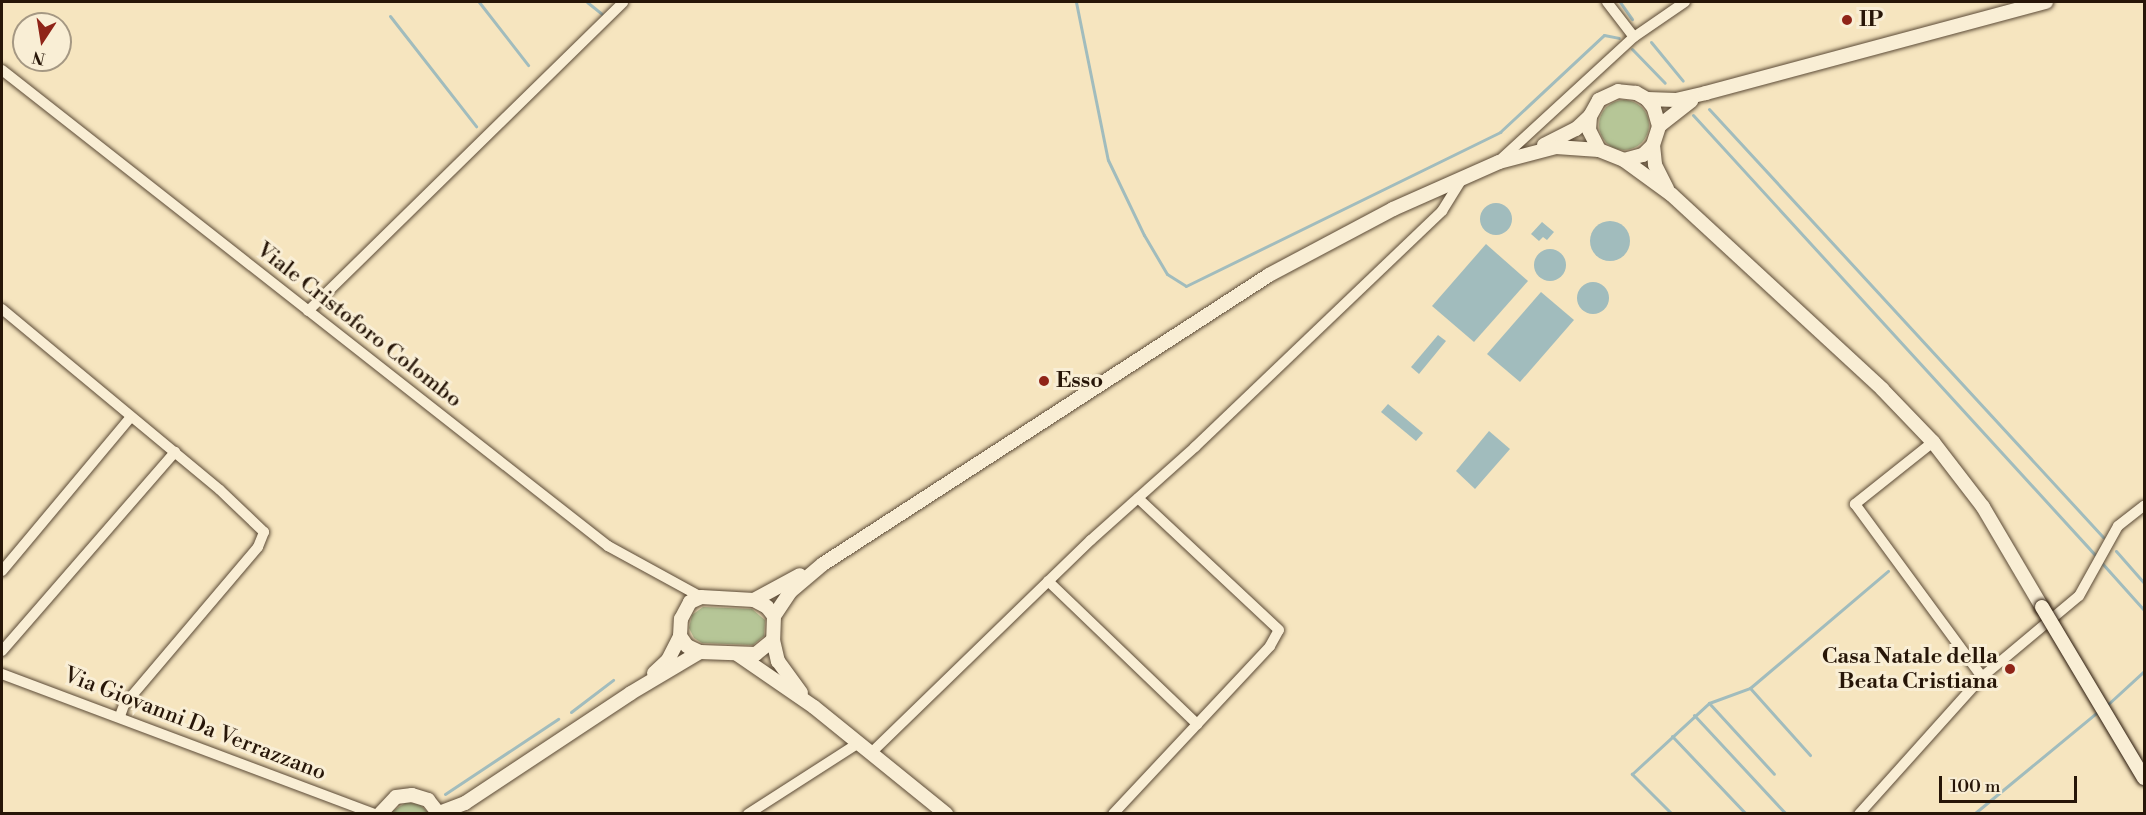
<!DOCTYPE html>
<html>
<head>
<meta charset="utf-8">
<style>
  body { margin:0 }
  #map { position:relative; width:2146px; height:815px; overflow:hidden; background:#f6e5bf; font-family:"Libre Bodoni",serif }
  div>[style] { position:absolute }
  .green>* { inset:0; background:#b6c697 }
  .round { border-radius:50% }
  .water>* { inset:0; background:#a1bcbd }
  .stream>* { height:3px; margin:-1.5px; padding:0 1.5px; transform-origin:1.5px; border-radius:1.5px; background:#a1bcbd }
  .roads { filter:drop-shadow(0 0 2px #5b4a36) drop-shadow(0 0 2px #5b4a36) }
  .street>* { height:10px; margin:-5px; padding:0 5px; transform-origin:5px; border-radius:5px; background:#f9eed5 }
  .secondary>* { height:14px; margin:-7px; padding:0 7px; transform-origin:7px; border-radius:7px; background:#f9eed5 }
  .bridges { filter:drop-shadow(0 0 2px #271608) drop-shadow(0 0 2px #271608) }
  .secondary-bridge>* { height:14px; margin:-7px; padding:0 7px; transform-origin:7px; border-radius:7px; background:#f9eed5 }
  .dots>* { width:16px; height:16px; translate:-50% -50%; box-sizing:border-box; border:3px solid #f9eed5; border-radius:50% }
  span { translate:-50% -50%; white-space:nowrap; text-align:center; line-height:1.15; -webkit-text-stroke:6px #f9eed5; paint-order:stroke }
  .poi-label { font-size:22px; color:#271608; font-weight:700 }
  .left { translate:0 -50%; text-align:left }
  .right { translate:-100% -50%; text-align:right }
  .street-label { font-size:22px; color:#271608 }
  .frame { position:absolute; inset:0; border:3px solid #271608; pointer-events:none }
  .north { position:absolute; left:12px; top:12px; width:60px; height:60px; box-sizing:border-box; background:#f9eed5; border:2px solid #a59883; border-radius:50%; rotate:192deg; font-size:16px; font-weight:700; line-height:24px; text-align:center; color:#271608 }
  .north::after { content:''; display:block; margin:auto; width:21px; height:27px; background:#8f2418; clip-path:polygon(50% 0,100% 100%,50% 72%,0 100%) }
  .scale { position:absolute; left:1939px; top:776px; width:138px; height:27px; box-sizing:border-box; border:3px solid #271608; border-top:0; padding-left:8px; font-size:18px; line-height:21px; white-space:nowrap; color:#271608; -webkit-text-stroke:4px #f9eed5; paint-order:stroke }
</style>
</head>
<body>
<div id="map">
  <div class="green">
    <i class="round" style="left:1599px;top:100px;width:50px;height:50px"></i>
    <i style="clip-path:polygon(703px 607px,752px 609px,765px 620px,764px 636px,753px 645px,702px 643px,694px 638px,689px 628px,692px 615px)"></i>
    <i style="clip-path:polygon(407px 802px,420px 805px,430px 814px,388px 814px)"></i>
  </div>
  <div class="water">
    <i class="round" style="left:1480px;top:203px;width:32px;height:32px"></i>
    <i class="round" style="left:1590px;top:221px;width:40px;height:40px"></i>
    <i style="clip-path:polygon(1542px 222px,1554px 232px,1547px 240px,1543px 237px,1539px 241px,1531px 234px)"></i>
    <i style="clip-path:polygon(1486px 244px,1528px 281px,1474px 342px,1432px 306px)"></i>
    <i class="round" style="left:1534px;top:249px;width:32px;height:32px"></i>
    <i class="round" style="left:1577px;top:282px;width:32px;height:32px"></i>
    <i style="clip-path:polygon(1541px 292px,1574px 320px,1520px 382px,1487px 354px)"></i>
    <i style="clip-path:polygon(1438px 335px,1446px 341px,1419px 374px,1411px 367px)"></i>
    <i style="clip-path:polygon(1388px 404px,1423px 433px,1416px 441px,1381px 412px)"></i>
    <i style="clip-path:polygon(1489px 431px,1510px 449px,1475px 489px,1456px 471px)"></i>
  </div>
  <div class="stream">
    <i style="left:479px;top:2px;width:80px;rotate:52.1deg"></i>
    <i style="left:587px;top:2px;width:19px;rotate:39deg"></i>
    <i style="left:1076px;top:2px;width:161px;rotate:78.6deg"></i>
    <i style="left:1108px;top:160px;width:83px;rotate:64.4deg"></i>
    <i style="left:1144px;top:235px;width:45px;rotate:59.5deg"></i>
    <i style="left:1167px;top:274px;width:22px;rotate:32deg"></i>
    <i style="left:1186px;top:286px;width:350px;rotate:-26.1deg"></i>
    <i style="left:1500px;top:132px;width:142px;rotate:-43deg"></i>
    <i style="left:1604px;top:35px;width:15px;rotate:11deg"></i>
    <i style="left:1620px;top:2px;width:21px;rotate:55deg"></i>
    <i style="left:390px;top:16px;width:140px;rotate:52deg"></i>
    <i style="left:1651px;top:42px;width:50px;rotate:50.6deg"></i>
    <i style="left:1632px;top:49px;width:47px;rotate:45.9deg"></i>
    <i style="left:1709px;top:109px;width:582px;rotate:47.37deg"></i>
    <i style="left:1693px;top:115px;width:599px;rotate:47.57deg"></i>
    <i style="left:2116px;top:551px;width:43px;rotate:48.8deg"></i>
    <i style="left:2101px;top:562px;width:64px;rotate:48.1deg"></i>
    <i style="left:1750px;top:688px;width:90px;rotate:48.2deg"></i>
    <i style="left:1709px;top:703px;width:96px;rotate:47.5deg"></i>
    <i style="left:2106px;top:706px;width:52px;rotate:-42.6deg"></i>
    <i style="left:571px;top:712px;width:53px;rotate:-37.3deg"></i>
    <i style="left:1694px;top:715px;width:135px;rotate:47.1deg"></i>
    <i style="left:1672px;top:736px;width:108px;rotate:46.5deg"></i>
    <i style="left:445px;top:794px;width:136px;rotate:-33.6deg"></i>
    <i style="left:1975px;top:813px;width:162px;rotate:-39.5deg"></i>
    <i style="left:1672px;top:814px;width:57px;rotate:-135deg"></i>
    <i style="left:1632px;top:774px;width:105px;rotate:-42.7deg"></i>
    <i style="left:1709px;top:703px;width:44px;rotate:-20.1deg"></i>
    <i style="left:1750px;top:688px;width:181px;rotate:-40.3deg"></i>
  </div>
  <div class="roads">
    <div class="street">
      <i style="left:1607px;top:2px;width:44px;rotate:52.4deg"></i>
      <i style="left:2px;top:70px;width:771px;rotate:38.15deg"></i>
      <i style="left:608px;top:546px;width:106px;rotate:28.7deg"></i>
      <i style="left:1499px;top:161px;width:183px;rotate:-42.6deg"></i>
      <i style="left:1634px;top:37px;width:62px;rotate:-34.5deg"></i>
      <i style="left:2px;top:309px;width:283px;rotate:39.7deg"></i>
      <i style="left:220px;top:490px;width:61px;rotate:43.7deg"></i>
      <i style="left:264px;top:532px;width:16px;rotate:112deg"></i>
      <i style="left:258px;top:547px;width:207px;rotate:130.3deg"></i>
      <i style="left:124px;top:705px;width:12px;rotate:110deg"></i>
      <i style="left:308px;top:311px;width:441px;rotate:-44.4deg"></i>
      <i style="left:1933px;top:442px;width:100px;rotate:141.5deg"></i>
      <i style="left:1855px;top:504px;width:215px;rotate:53.7deg"></i>
      <i style="left:2px;top:571px;width:199px;rotate:-50.1deg"></i>
      <i style="left:1048px;top:581px;width:207px;rotate:43.8deg"></i>
      <i style="left:2px;top:651px;width:264px;rotate:-49deg"></i>
      <i style="left:2px;top:674px;width:397px;rotate:20.6deg"></i>
      <i style="left:870px;top:754px;width:308px;rotate:-44.1deg"></i>
      <i style="left:1091px;top:540px;width:140px;rotate:-41.8deg"></i>
      <i style="left:1195px;top:447px;width:342px;rotate:-43.7deg"></i>
      <i style="left:1442px;top:211px;width:39px;rotate:-58deg"></i>
      <i style="left:748px;top:814px;width:130px;rotate:-32.7deg"></i>
      <i style="left:1113px;top:814px;width:230px;rotate:-46.9deg"></i>
      <i style="left:1270px;top:646px;width:18px;rotate:-61deg"></i>
      <i style="left:1279px;top:630px;width:193px;rotate:-136.9deg"></i>
      <i style="left:1859px;top:814px;width:184px;rotate:-48.1deg"></i>
      <i style="left:1982px;top:677px;width:126px;rotate:-39.9deg"></i>
      <i style="left:2079px;top:596px;width:80px;rotate:-60.9deg"></i>
      <i style="left:2118px;top:526px;width:33px;rotate:-38deg"></i>
    </div>
    <div class="secondary">
      <i style="left:1647px;top:99px;width:29px;rotate:2deg"></i>
      <i style="left:1676px;top:100px;width:31px;rotate:-13deg"></i>
      <i style="left:1706px;top:93px;width:352px;rotate:-15deg"></i>
      <i style="left:1659px;top:126px;width:41px;rotate:-38deg"></i>
      <i style="left:1544px;top:145px;width:36px;rotate:-27deg"></i>
      <i style="left:1576px;top:129px;width:19px;rotate:-43deg"></i>
      <i style="left:1653px;top:145px;width:20px;rotate:84deg"></i>
      <i style="left:1655px;top:165px;width:27px;rotate:63deg"></i>
      <i style="left:1624px;top:160px;width:20px;rotate:-15deg"></i>
      <i style="left:1643px;top:155px;width:14px;rotate:-45deg"></i>
      <i style="left:1653px;top:145px;width:20px;rotate:-72deg"></i>
      <i style="left:1659px;top:126px;width:19px;rotate:-106deg"></i>
      <i style="left:1654px;top:108px;width:11px;rotate:-128deg"></i>
      <i style="left:1647px;top:99px;width:13px;rotate:-151deg"></i>
      <i style="left:1636px;top:93px;width:18px;rotate:-174deg"></i>
      <i style="left:1618px;top:91px;width:21px;rotate:155deg"></i>
      <i style="left:1599px;top:100px;width:18px;rotate:119deg"></i>
      <i style="left:1590px;top:116px;width:14px;rotate:94deg"></i>
      <i style="left:1589px;top:130px;width:22px;rotate:63deg"></i>
      <i style="left:1599px;top:150px;width:27px;rotate:22deg"></i>
      <i style="left:1624px;top:160px;width:59px;rotate:36.1deg"></i>
      <i style="left:1672px;top:195px;width:286px;rotate:42.7deg"></i>
      <i style="left:1882px;top:389px;width:74px;rotate:46.1deg"></i>
      <i style="left:1933px;top:442px;width:82px;rotate:52.4deg"></i>
      <i style="left:1983px;top:507px;width:116px;rotate:59.5deg"></i>
      <i style="left:701px;top:597px;width:53px;rotate:3.2deg"></i>
      <i style="left:754px;top:600px;width:15px;rotate:28deg"></i>
      <i style="left:767px;top:607px;width:11px;rotate:52deg"></i>
      <i style="left:774px;top:616px;width:24px;rotate:92deg"></i>
      <i style="left:773px;top:640px;width:22px;rotate:141deg"></i>
      <i style="left:756px;top:654px;width:56px;rotate:-178deg"></i>
      <i style="left:700px;top:652px;width:14px;rotate:-155deg"></i>
      <i style="left:687px;top:646px;width:12px;rotate:-125deg"></i>
      <i style="left:680px;top:636px;width:17px;rotate:-87deg"></i>
      <i style="left:681px;top:619px;width:19px;rotate:-62deg"></i>
      <i style="left:690px;top:602px;width:12px;rotate:-24deg"></i>
      <i style="left:754px;top:600px;width:52px;rotate:-28.5deg"></i>
      <i style="left:774px;top:616px;width:29px;rotate:-56deg"></i>
      <i style="left:790px;top:592px;width:43px;rotate:-40.3deg"></i>
      <i style="left:823px;top:564px;width:531px;rotate:-32.94deg"></i>
      <i style="left:1269px;top:275px;width:140px;rotate:-28deg"></i>
      <i style="left:1393px;top:209px;width:116px;rotate:-23.9deg"></i>
      <i style="left:1499px;top:162px;width:59px;rotate:-14.7deg"></i>
      <i style="left:1556px;top:147px;width:43px;rotate:4deg"></i>
      <i style="left:773px;top:640px;width:22px;rotate:77deg"></i>
      <i style="left:778px;top:661px;width:39px;rotate:54deg"></i>
      <i style="left:737px;top:654px;width:93px;rotate:34.5deg"></i>
      <i style="left:814px;top:707px;width:170px;rotate:39deg"></i>
      <i style="left:654px;top:673px;width:19px;rotate:-43deg"></i>
      <i style="left:668px;top:660px;width:27px;rotate:-63deg"></i>
      <i style="left:439px;top:813px;width:28px;rotate:-21deg"></i>
      <i style="left:465px;top:803px;width:199px;rotate:-33.5deg"></i>
      <i style="left:631px;top:693px;width:80px;rotate:-30.7deg"></i>
      <i style="left:380px;top:814px;width:23px;rotate:-47deg"></i>
      <i style="left:396px;top:797px;width:16px;rotate:-7deg"></i>
      <i style="left:412px;top:795px;width:17px;rotate:17deg"></i>
      <i style="left:428px;top:800px;width:18px;rotate:52deg"></i>
    </div>
  </div>
  <div class="bridges">
    <div class="secondary-bridge">
      <i style="left:2042px;top:607px;width:199px;rotate:59.2deg"></i>
    </div>
  </div>
  <div class="dots">
    <i style="left:1847px;top:20px;background:#8f2418"></i>
    <i style="left:1044px;top:381px;background:#8f2418"></i>
    <i style="left:2010px;top:669px;background:#8f2418"></i>
  </div>
  <div class="poi-label">
    <span class="left" style="left:1859px;top:20px">IP</span>
    <span class="left" style="left:1056px;top:381px">Esso</span>
    <span class="right" style="left:1998px;top:669px">Casa Natale della<br>Beata Cristiana</span>
  </div>
  <div class="street-label">
    <span style="left:359px;top:325px;rotate:38deg">Viale Cristoforo Colombo</span>
    <span style="left:195px;top:724px;rotate:21deg">Via Giovanni Da Verrazzano</span>
  </div>
  <div class="frame"></div>
  <div class="north">N</div>
  <div class="scale">100 m</div>
</div>
</body>
</html>
